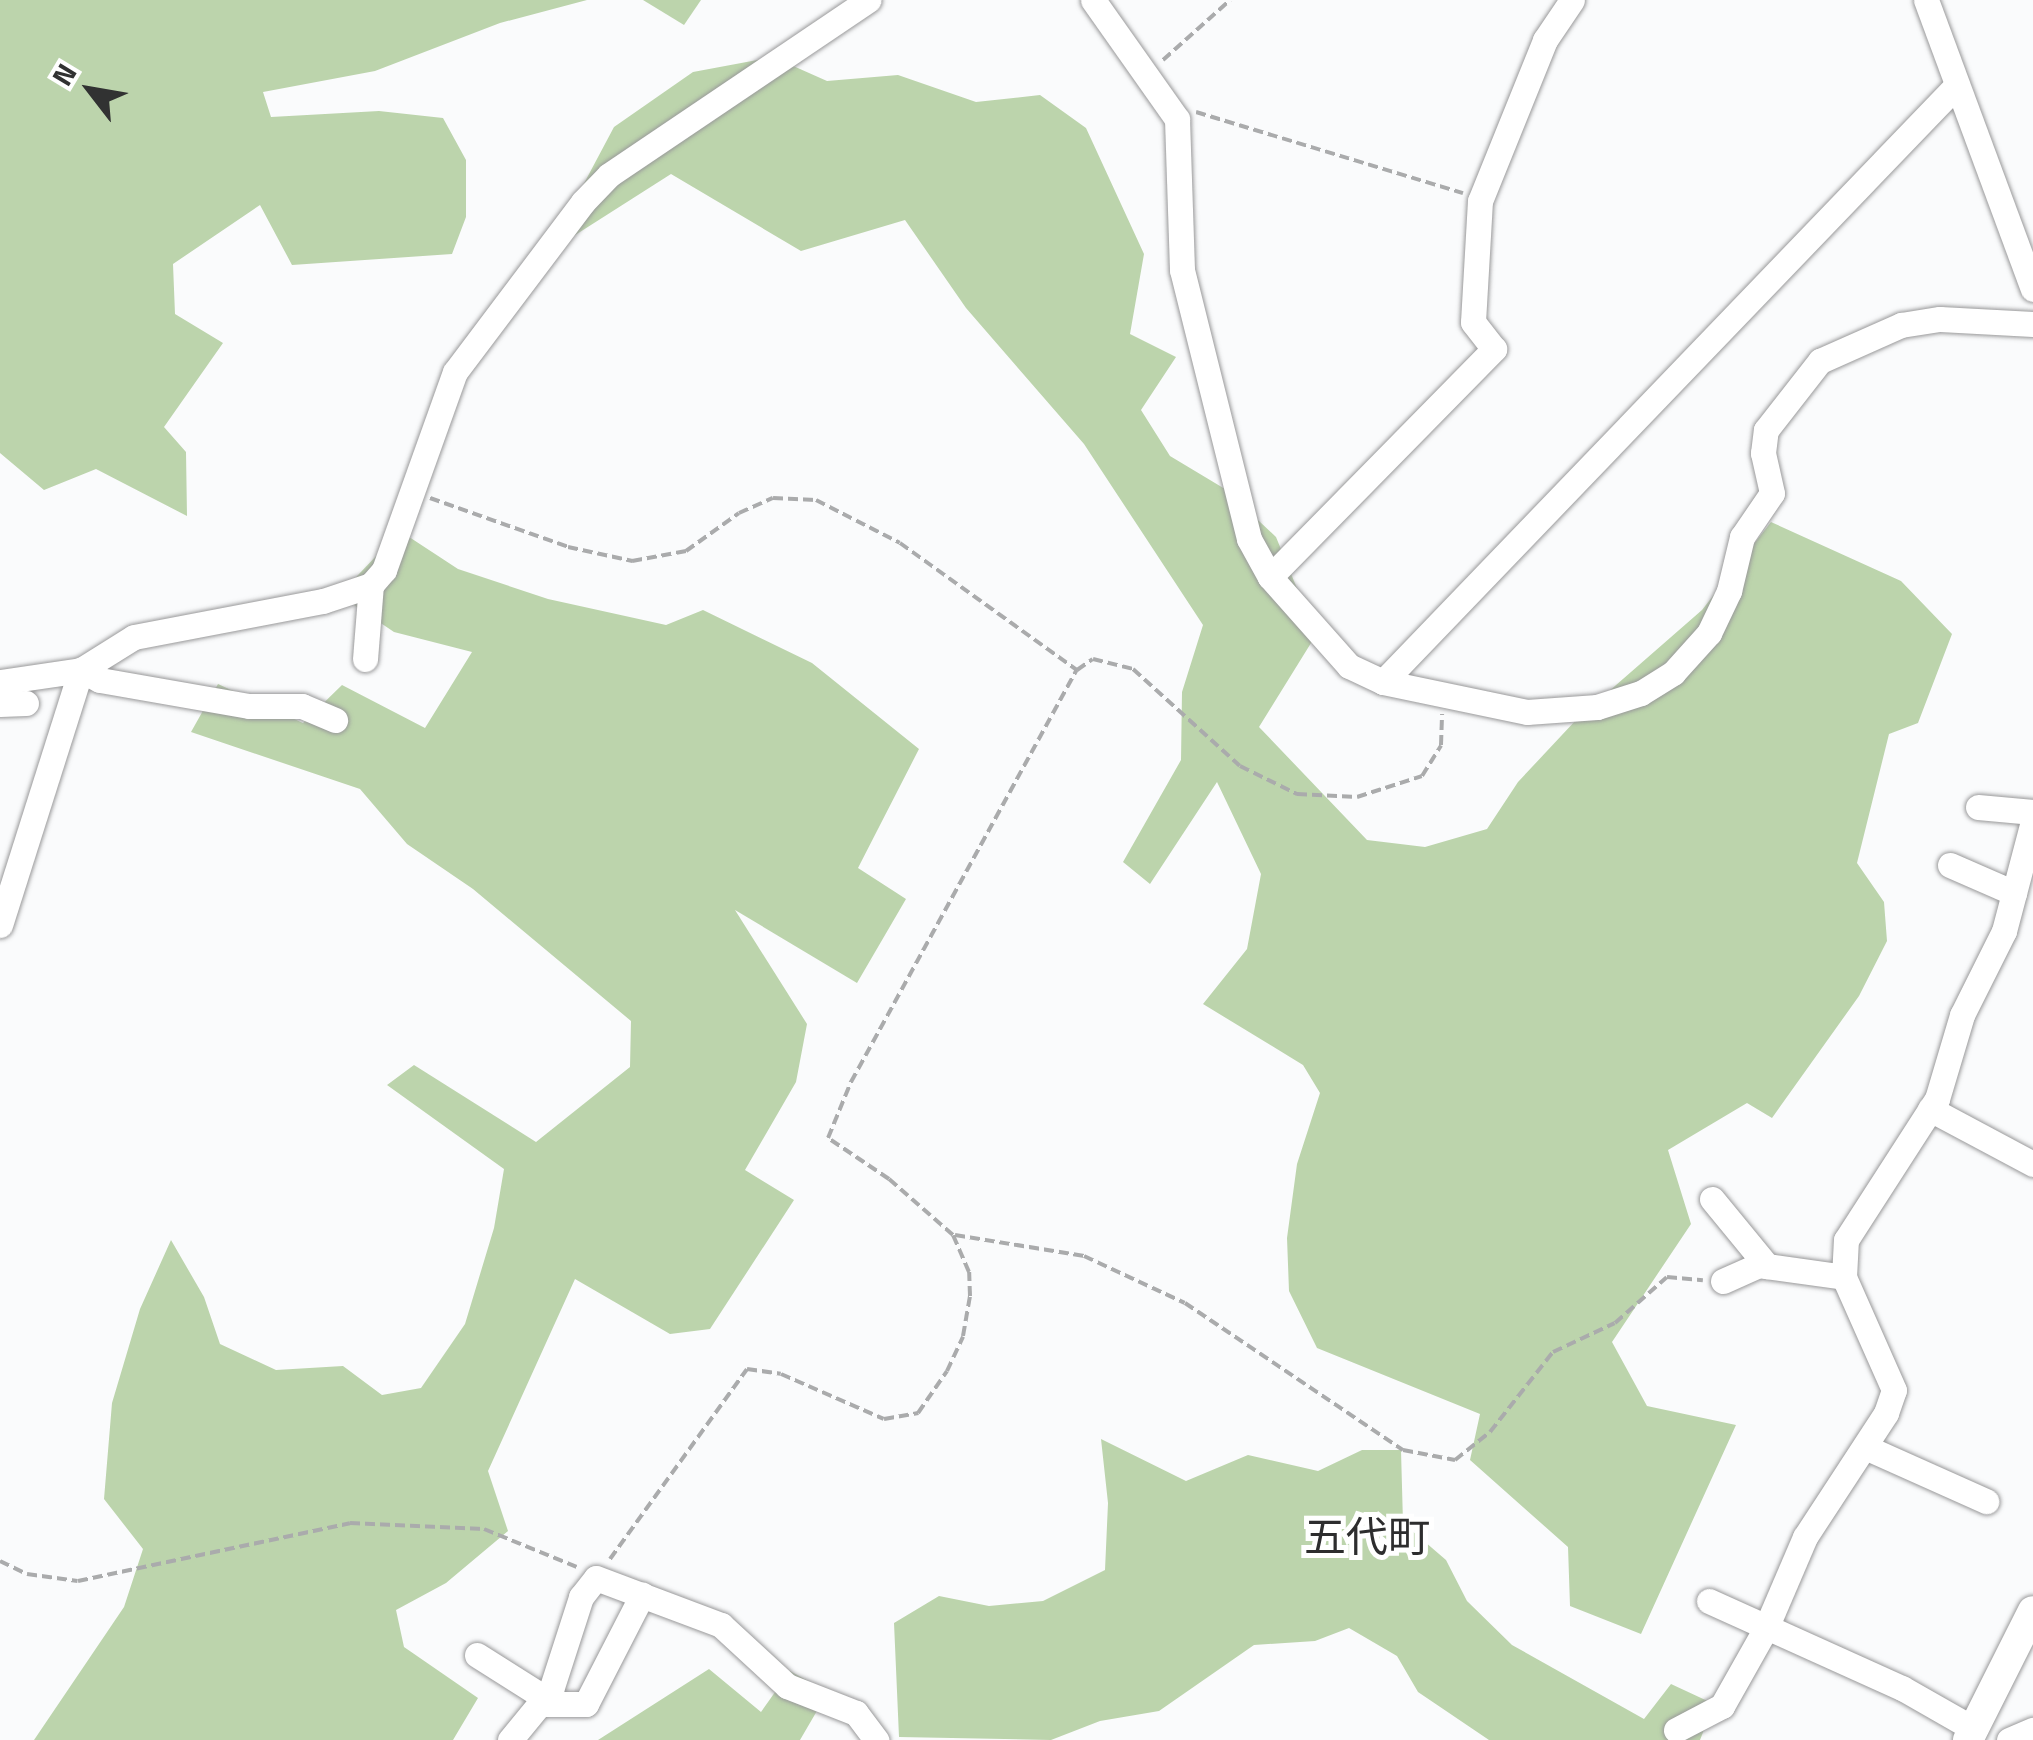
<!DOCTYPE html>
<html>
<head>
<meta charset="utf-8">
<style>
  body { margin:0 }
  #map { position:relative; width:2033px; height:1740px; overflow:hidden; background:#fafbfc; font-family:"Titillium Web","Noto Sans JP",sans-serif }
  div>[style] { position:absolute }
  .forest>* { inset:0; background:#bcd4ac }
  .path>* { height:4px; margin-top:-2px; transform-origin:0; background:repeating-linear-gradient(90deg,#aaabac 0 10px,transparent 0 15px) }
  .roads { filter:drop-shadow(0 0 2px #99999a) drop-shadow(0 0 2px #99999a) }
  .minor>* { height:25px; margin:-12.5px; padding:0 12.5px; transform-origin:12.5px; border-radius:12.5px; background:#fff }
  .major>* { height:30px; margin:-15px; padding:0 15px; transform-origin:15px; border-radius:15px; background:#fff }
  span { translate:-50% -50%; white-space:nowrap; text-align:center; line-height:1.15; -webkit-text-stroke:10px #fff; paint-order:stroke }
  .quarter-label { font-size:42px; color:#2d2d2e }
  .north { position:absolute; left:40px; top:40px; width:100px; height:100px; -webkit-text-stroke:8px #fff; paint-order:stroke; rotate:301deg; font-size:28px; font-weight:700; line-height:40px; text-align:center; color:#313232 }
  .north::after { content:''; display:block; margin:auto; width:35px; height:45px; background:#313232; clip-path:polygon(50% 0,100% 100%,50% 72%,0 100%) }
</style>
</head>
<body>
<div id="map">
  <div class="forest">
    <i style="clip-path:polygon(0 0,587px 0,500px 23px,375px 71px,263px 92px,271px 117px,379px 111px,443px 118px,466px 160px,466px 217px,452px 254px,292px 265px,260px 205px,173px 264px,175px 314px,223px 343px,164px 427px,186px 452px,187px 516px,96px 469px,44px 490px,0 453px)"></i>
    <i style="clip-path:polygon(643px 0,701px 0,684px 25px)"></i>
    <i style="clip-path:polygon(773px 57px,827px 81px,898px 75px,976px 102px,1040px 95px,1086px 128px,1144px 254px,1130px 334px,1176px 357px,1141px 410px,1170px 456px,1225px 489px,1276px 537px,1316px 635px,1259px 727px,1367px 840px,1425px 847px,1487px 829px,1518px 782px,1576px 720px,1702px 610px,1771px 522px,1901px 581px,1952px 634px,1918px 723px,1889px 734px,1857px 863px,1884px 902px,1887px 941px,1859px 996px,1772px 1118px,1747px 1103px,1668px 1150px,1691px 1224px,1612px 1342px,1647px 1406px,1736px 1425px,1641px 1634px,1570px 1606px,1568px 1547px,1470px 1460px,1480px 1414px,1317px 1348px,1289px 1291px,1287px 1238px,1297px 1164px,1320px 1093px,1303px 1065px,1203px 1004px,1247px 949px,1261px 874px,1217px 782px,1150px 884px,1123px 862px,1181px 760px,1182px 692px,1203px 625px,1084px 444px,966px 308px,905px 220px,801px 251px,671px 174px,547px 253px,614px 127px,693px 72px)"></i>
    <i style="clip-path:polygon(400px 531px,458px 569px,548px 599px,666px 625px,703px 610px,812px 663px,919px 749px,858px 868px,906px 899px,857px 983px,735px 910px,807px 1024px,796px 1082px,745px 1170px,794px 1200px,710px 1329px,670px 1334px,575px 1279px,488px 1471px,508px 1531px,446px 1583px,396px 1610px,404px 1647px,478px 1698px,453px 1740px,34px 1740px,124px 1607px,143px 1549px,104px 1499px,112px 1403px,140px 1309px,171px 1240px,204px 1297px,220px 1344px,276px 1370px,343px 1366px,382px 1395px,421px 1388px,465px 1324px,494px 1228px,504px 1169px,387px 1085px,414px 1065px,536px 1142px,630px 1067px,631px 1021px,473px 889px,407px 844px,360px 789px,191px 732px,218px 684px,303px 723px,342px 685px,425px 728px,472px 652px,394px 632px,339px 595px)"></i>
    <i style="clip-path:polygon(1101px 1439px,1186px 1481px,1248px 1455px,1318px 1471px,1362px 1450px,1401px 1450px,1403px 1523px,1446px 1560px,1467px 1601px,1512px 1645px,1644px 1719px,1671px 1684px,1714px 1704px,1700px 1740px,1489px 1740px,1418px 1692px,1397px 1656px,1349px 1628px,1315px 1641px,1254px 1645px,1159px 1711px,1100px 1721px,1051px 1740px,899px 1737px,894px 1623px,939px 1596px,989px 1606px,1043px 1601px,1105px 1570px,1108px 1503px)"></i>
    <i style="clip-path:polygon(709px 1669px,761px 1712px,790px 1671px,828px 1692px,800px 1740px,598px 1740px)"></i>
  </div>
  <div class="path">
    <i style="left:1163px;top:60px;width:90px;rotate:-41.8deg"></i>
    <i style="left:1196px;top:112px;width:279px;rotate:16.9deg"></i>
    <i style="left:430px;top:498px;width:146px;rotate:19.5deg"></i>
    <i style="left:568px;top:547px;width:66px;rotate:12.3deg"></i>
    <i style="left:632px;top:561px;width:55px;rotate:-10.5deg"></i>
    <i style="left:686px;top:551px;width:65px;rotate:-35.6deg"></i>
    <i style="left:739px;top:513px;width:37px;rotate:-24deg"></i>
    <i style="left:773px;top:498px;width:43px;rotate:2.7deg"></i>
    <i style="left:816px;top:500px;width:94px;rotate:27.1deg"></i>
    <i style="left:900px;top:543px;width:218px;rotate:35.7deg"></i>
    <i style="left:955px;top:1235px;width:131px;rotate:9.2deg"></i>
    <i style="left:1084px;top:1256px;width:111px;rotate:25deg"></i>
    <i style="left:1185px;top:1303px;width:263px;rotate:34deg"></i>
    <i style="left:1403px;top:1450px;width:53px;rotate:10.9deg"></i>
    <i style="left:1455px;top:1460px;width:45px;rotate:-38.7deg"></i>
    <i style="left:1490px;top:1432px;width:102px;rotate:-51.8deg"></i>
    <i style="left:1553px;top:1352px;width:68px;rotate:-25.1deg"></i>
    <i style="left:1615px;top:1323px;width:69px;rotate:-41.5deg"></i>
    <i style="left:1667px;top:1277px;width:36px;rotate:5deg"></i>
    <i style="left:610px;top:1559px;width:234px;rotate:-54.2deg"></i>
    <i style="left:747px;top:1369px;width:34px;rotate:8deg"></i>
    <i style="left:781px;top:1374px;width:112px;rotate:23.6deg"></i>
    <i style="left:884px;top:1419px;width:35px;rotate:-10deg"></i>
    <i style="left:918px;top:1413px;width:51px;rotate:-55.4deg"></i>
    <i style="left:947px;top:1371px;width:38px;rotate:-65deg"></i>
    <i style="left:963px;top:1336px;width:41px;rotate:-80.1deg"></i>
    <i style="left:970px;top:1296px;width:24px;rotate:-92deg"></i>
    <i style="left:969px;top:1272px;width:40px;rotate:-113.4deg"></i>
    <i style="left:953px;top:1235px;width:85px;rotate:-138.8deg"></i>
    <i style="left:889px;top:1179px;width:73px;rotate:-146.1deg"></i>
    <i style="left:828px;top:1138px;width:61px;rotate:-67.7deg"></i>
    <i style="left:851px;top:1082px;width:470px;rotate:-61.3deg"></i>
    <i style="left:1077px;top:670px;width:19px;rotate:-35deg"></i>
    <i style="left:1093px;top:659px;width:41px;rotate:14deg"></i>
    <i style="left:1133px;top:669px;width:144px;rotate:42.2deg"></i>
    <i style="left:1240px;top:766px;width:64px;rotate:26.2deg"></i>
    <i style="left:1297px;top:794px;width:60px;rotate:2.9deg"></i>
    <i style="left:1357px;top:797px;width:68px;rotate:-17.9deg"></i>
    <i style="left:1422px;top:776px;width:36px;rotate:-58deg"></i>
    <i style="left:1441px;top:745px;width:31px;rotate:-88deg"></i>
    <i style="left:0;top:1561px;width:30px;rotate:26deg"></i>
    <i style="left:27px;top:1574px;width:51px;rotate:7.8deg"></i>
    <i style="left:78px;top:1581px;width:278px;rotate:-12deg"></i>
    <i style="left:350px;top:1523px;width:134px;rotate:2.6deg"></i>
    <i style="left:484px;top:1529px;width:100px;rotate:22.2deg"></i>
  </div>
  <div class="roads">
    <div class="minor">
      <i style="left:1093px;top:0;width:146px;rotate:54.8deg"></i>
      <i style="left:1177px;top:119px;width:151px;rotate:88.1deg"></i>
      <i style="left:1182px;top:270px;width:277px;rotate:76deg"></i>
      <i style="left:1249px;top:539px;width:43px;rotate:61.1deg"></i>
      <i style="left:1270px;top:577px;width:119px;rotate:48.4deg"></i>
      <i style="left:1349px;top:666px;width:38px;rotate:25deg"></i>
      <i style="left:1383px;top:682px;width:147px;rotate:11.8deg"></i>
      <i style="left:1527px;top:712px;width:70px;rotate:-4.1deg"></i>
      <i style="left:1597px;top:707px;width:46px;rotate:-17.7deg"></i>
      <i style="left:1641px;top:693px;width:38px;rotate:-32deg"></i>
      <i style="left:1673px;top:673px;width:54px;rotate:-48deg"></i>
      <i style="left:1709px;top:633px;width:47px;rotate:-64.5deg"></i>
      <i style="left:1729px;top:591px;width:56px;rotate:-76.5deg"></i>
      <i style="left:1742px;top:537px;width:53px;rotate:-55.7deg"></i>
      <i style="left:1772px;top:493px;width:41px;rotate:-102.7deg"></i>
      <i style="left:1763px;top:453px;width:23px;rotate:-83deg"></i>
      <i style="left:1766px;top:430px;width:88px;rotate:-52deg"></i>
      <i style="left:1820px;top:361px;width:89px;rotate:-24deg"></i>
      <i style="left:1901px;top:325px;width:39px;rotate:-9deg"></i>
      <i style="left:1940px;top:319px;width:93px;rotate:3.1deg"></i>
      <i style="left:1926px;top:0;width:308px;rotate:69.7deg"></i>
      <i style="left:1270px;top:577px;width:320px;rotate:-45.5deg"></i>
      <i style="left:1494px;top:349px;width:34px;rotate:-128deg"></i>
      <i style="left:1473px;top:322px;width:121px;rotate:-86.7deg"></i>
      <i style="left:1480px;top:201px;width:174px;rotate:-68deg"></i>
      <i style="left:1545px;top:40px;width:48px;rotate:-56deg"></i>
      <i style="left:365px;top:659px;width:74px;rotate:-85.4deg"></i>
      <i style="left:81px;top:670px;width:21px;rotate:28deg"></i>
      <i style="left:100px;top:680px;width:151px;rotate:9.9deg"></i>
      <i style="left:249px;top:706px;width:53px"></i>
      <i style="left:302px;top:706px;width:36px;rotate:23deg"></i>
      <i style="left:0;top:682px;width:82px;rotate:-8.4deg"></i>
      <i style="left:81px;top:670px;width:62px;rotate:-31.9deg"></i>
      <i style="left:134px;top:637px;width:192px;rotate:-10.8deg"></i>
      <i style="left:323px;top:601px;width:51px;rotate:-18.4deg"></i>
      <i style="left:371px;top:585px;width:20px;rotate:-49deg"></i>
      <i style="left:384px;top:570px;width:210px;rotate:-70.3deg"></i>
      <i style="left:455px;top:372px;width:213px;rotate:-53deg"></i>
      <i style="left:583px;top:202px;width:37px;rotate:-46deg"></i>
      <i style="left:609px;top:175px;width:313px;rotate:-34deg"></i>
      <i style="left:1383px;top:682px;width:828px;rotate:-46.13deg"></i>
      <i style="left:0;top:704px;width:26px;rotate:-2deg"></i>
      <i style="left:1978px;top:807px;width:55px;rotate:5.2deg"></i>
      <i style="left:1950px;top:865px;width:70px;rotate:23.6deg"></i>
      <i style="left:0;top:925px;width:268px;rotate:-72.4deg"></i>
      <i style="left:1930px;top:1109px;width:117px;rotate:28.1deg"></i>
      <i style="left:1712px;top:1199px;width:87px;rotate:50.6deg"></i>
      <i style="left:1723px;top:1281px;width:39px;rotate:-24deg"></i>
      <i style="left:1759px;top:1265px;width:86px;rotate:8deg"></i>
      <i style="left:1865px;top:1447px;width:133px;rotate:24.1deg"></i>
      <i style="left:1709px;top:1601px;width:212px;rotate:24.3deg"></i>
      <i style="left:1902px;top:1688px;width:83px;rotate:29.7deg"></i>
      <i style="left:477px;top:1655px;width:80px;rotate:32.3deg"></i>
      <i style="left:540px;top:1704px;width:46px"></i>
      <i style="left:586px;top:1704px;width:123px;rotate:-62.8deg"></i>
      <i style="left:1676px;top:1730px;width:52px;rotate:-27.6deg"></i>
      <i style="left:1722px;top:1706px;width:90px;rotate:-60.6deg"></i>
      <i style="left:1766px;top:1628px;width:99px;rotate:-66.8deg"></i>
      <i style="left:1805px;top:1537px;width:148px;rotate:-56.8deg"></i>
      <i style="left:1886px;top:1413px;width:24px;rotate:-71deg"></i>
      <i style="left:1894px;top:1390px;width:124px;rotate:-113.9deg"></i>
      <i style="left:1844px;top:1277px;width:37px;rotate:-87deg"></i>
      <i style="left:1846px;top:1240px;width:168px;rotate:-57.2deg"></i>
      <i style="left:1937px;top:1099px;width:88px;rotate:-73.4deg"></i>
      <i style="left:1962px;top:1015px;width:94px;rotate:-63.4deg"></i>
      <i style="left:2004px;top:931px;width:114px;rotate:-75.2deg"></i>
      <i style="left:510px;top:1740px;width:65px;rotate:-50.6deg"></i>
      <i style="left:551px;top:1690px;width:98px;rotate:-72.1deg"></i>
      <i style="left:581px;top:1597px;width:24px;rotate:-52deg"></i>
      <i style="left:596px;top:1578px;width:134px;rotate:20.6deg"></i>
      <i style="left:721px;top:1625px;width:90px;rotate:42.7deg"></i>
      <i style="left:787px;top:1686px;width:74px;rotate:21.4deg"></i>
      <i style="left:856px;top:1713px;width:34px;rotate:53deg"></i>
      <i style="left:2009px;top:1740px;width:26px;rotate:-23deg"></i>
    </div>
    <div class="major">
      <i style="left:1968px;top:1740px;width:144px;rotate:-63.3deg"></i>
    </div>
  </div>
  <div class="quarter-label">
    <span style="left:1367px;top:1536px">五代町</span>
  </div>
  <div class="north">N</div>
</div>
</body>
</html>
